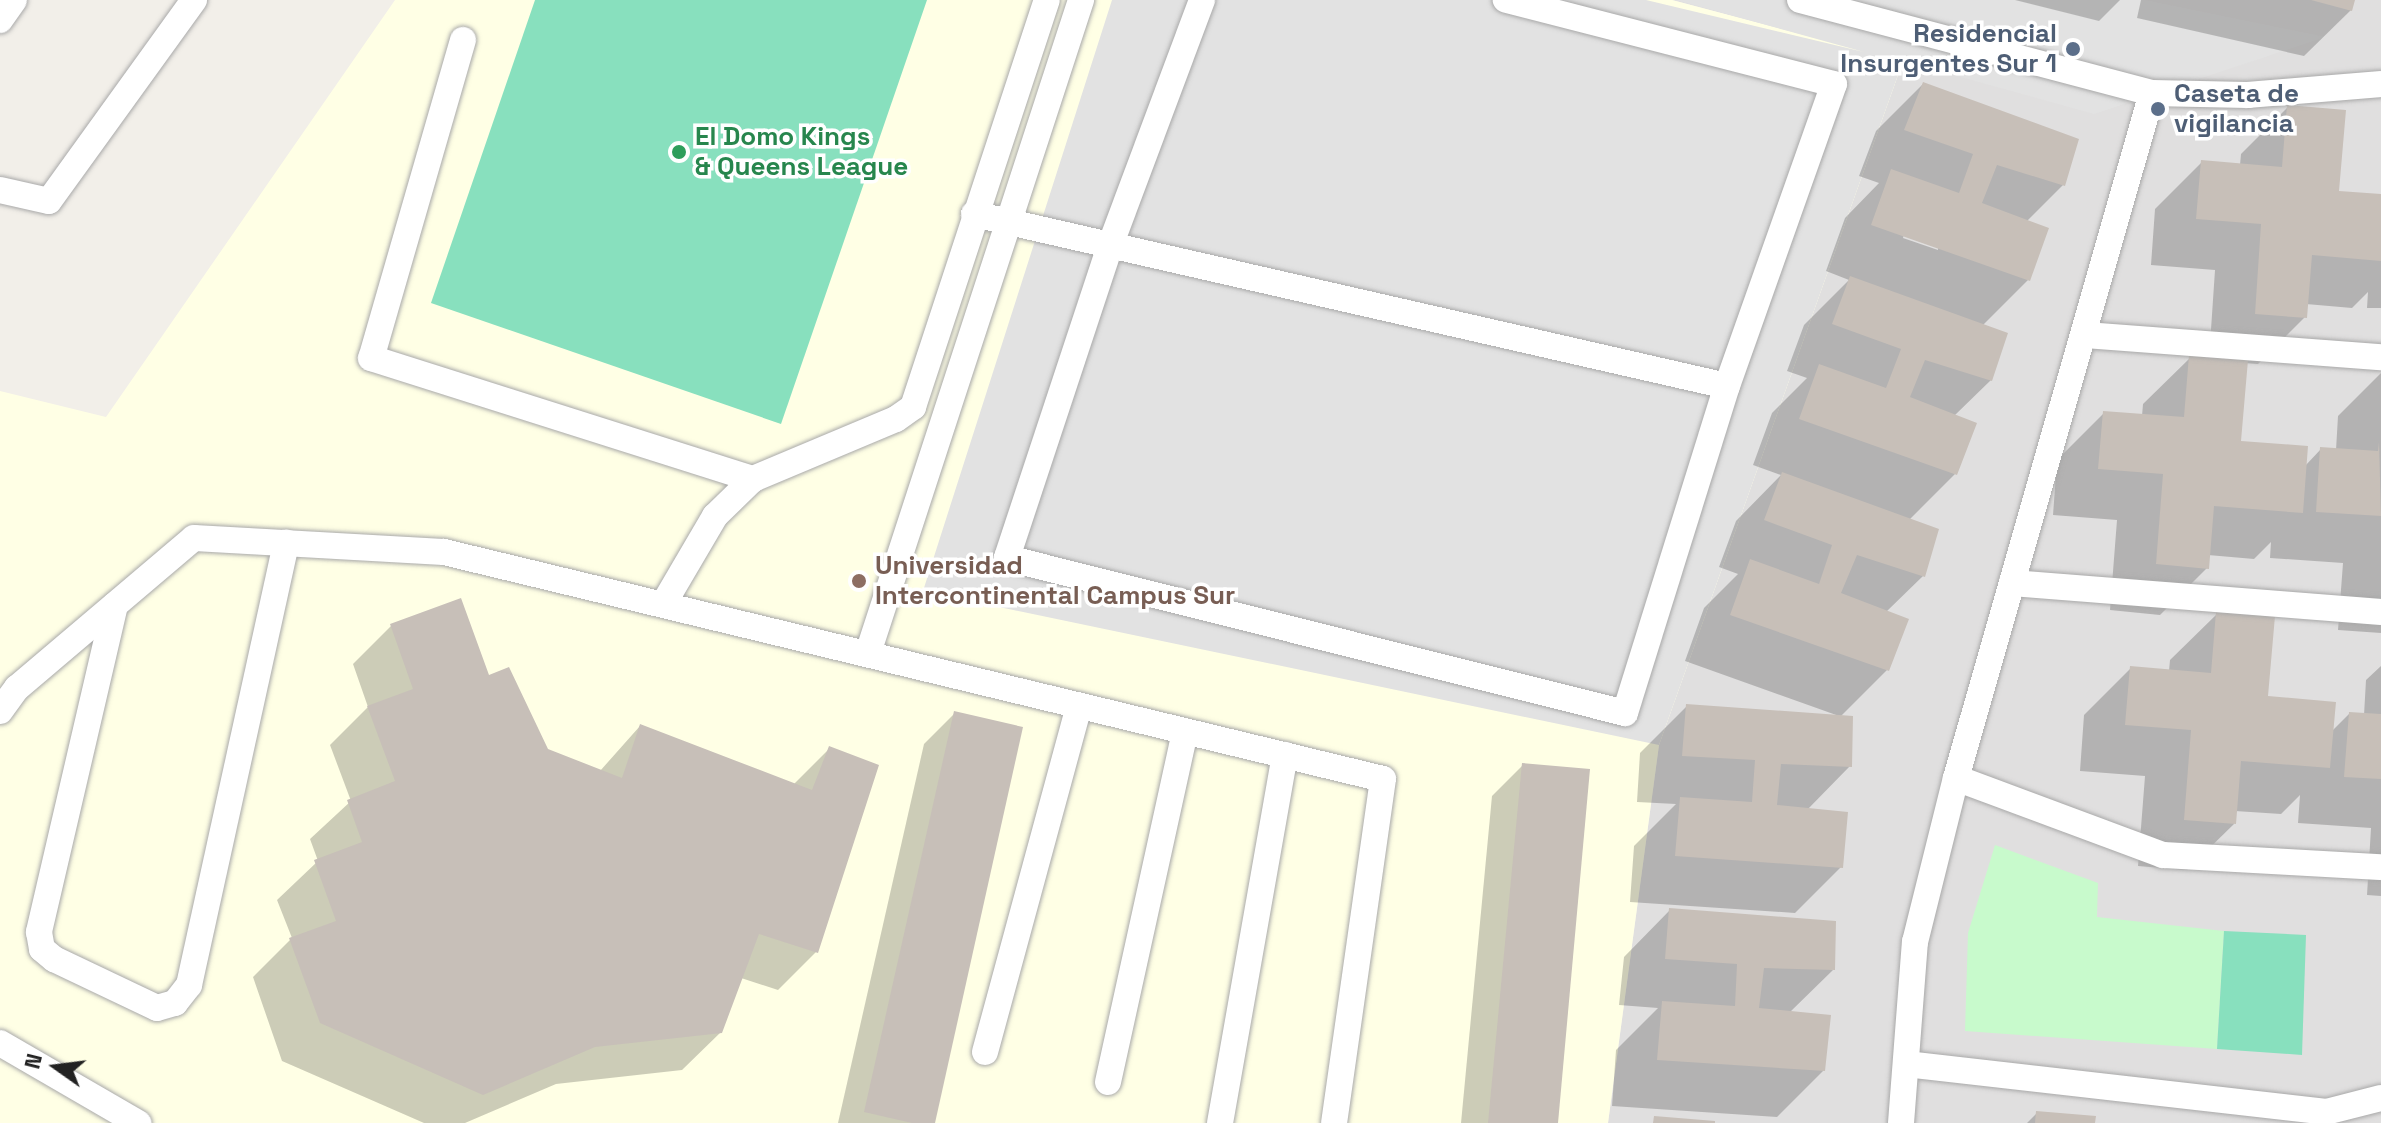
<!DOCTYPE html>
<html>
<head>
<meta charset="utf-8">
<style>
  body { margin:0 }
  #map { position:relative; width:2381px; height:1123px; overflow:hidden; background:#f2efe9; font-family:"Space Grotesk",sans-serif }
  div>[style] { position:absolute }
  .residential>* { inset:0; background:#e0dfdf }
  .education>* { inset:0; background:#ffffe5 }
  .park>* { inset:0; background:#c8facc }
  .pitch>* { inset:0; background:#88e0be }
  .parking>* { inset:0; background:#e2e2e2 }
  .shadow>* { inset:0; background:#0003 }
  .building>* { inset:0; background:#c7bfb8 }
  .roads { filter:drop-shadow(0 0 2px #a9a9a9) drop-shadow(0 0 2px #a9a9a9) }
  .service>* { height:26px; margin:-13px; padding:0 13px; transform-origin:13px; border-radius:13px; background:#fff }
  .dots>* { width:22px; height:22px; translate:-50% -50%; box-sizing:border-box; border:4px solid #fff; border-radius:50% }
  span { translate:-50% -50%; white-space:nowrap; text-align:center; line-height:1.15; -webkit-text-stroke:7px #fff; paint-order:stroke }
  .service-label { font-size:26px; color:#4e5e75; font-weight:700 }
  .right { translate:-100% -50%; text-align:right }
  .left { translate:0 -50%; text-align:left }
  .leisure-label { font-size:26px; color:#27864d; font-weight:700 }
  .education-label { font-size:26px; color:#785e54; font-weight:700 }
  .north { position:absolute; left:16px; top:1027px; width:80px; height:80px; -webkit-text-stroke:6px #fff; paint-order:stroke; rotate:284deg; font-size:22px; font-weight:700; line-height:32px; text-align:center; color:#222 }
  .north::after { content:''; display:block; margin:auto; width:28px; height:36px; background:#222; clip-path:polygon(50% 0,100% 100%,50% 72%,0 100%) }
</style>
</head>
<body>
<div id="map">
  <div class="residential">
    <i style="clip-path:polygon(1672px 0,2381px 0,2381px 1123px,1608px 1123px,1659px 745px,1903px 61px)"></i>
  </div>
  <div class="education">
    <i style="clip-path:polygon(395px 0,1672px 0,1903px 61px,1659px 745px,1608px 1123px,0 1123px,0 391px,106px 417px)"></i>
  </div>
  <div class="park">
    <i style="clip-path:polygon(1995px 845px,2098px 883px,2097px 917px,2224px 931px,2217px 1049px,1965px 1031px,1968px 933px)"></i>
  </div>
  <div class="pitch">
    <i style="clip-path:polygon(535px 0,927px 0,781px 424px,431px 303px)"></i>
    <i style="clip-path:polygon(2224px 931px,2306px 935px,2302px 1055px,2217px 1049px)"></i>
  </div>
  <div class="parking">
    <i style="clip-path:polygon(1112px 0,1646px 0,1864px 52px,1676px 0,2144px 0,2325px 37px,2094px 114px,1903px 61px,1659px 745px,923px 591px)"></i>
  </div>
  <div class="shadow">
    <i style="clip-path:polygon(2015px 0,2120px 0,2099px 21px)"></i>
    <i style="clip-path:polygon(2141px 0,2353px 0,2351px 10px,2304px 56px,2137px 18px)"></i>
    <i style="clip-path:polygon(evenodd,1923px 84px,2063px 185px,2026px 222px,2028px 280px,1982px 326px,1991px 380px,1954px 416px,1955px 474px,1909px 520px,1923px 576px,1886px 612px,1887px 670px,1840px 717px,1850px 766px,1807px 810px,1841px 867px,1795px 913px,1630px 902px,1634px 846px,1676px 804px,1637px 802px,1640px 753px,1687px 706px,1839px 716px,1685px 661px,1704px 608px,1738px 574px,1719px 567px,1736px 521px,1781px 475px,1753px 465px,1772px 413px,1807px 378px,1787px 371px,1804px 325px,1849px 280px,1826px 271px,1845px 218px,1879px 183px,1859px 176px,1876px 131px,1923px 84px,1904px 234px,1938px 246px,1938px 250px,1903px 238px,1904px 234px)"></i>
    <i style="clip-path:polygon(2288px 107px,2337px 193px,2381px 196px,2381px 308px,2367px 308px,2368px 292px,2352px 308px,2306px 304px,2305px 317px,2258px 364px,2245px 363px,2239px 443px,2305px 466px,2321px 449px,2336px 450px,2338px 416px,2381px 373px,2381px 633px,2338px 630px,2343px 563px,2270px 558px,2271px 542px,2254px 559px,2208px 555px,2207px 568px,2160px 615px,2110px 610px,2117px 520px,2053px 515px,2057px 460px,2104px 413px,2142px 416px,2143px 404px,2190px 358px,2209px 359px,2215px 270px,2151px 265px,2155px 209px,2202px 162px,2240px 165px,2241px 154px)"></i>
    <i style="clip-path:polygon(2217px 614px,2266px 698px,2331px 732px,2349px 714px,2364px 715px,2366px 680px,2381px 666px,2381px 896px,2367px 895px,2371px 828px,2298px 823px,2300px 795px,2281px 814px,2235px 811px,2234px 824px,2187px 870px,2138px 866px,2145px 776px,2080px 771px,2084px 715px,2131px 668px,2169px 671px,2170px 660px)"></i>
    <i style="clip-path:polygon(391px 626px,488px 677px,547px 750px,600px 771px,640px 726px,793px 785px,830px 748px,816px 952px,778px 990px,741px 978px,721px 1032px,682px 1070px,556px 1084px,465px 1123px,424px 1123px,282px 1061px,253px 977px,292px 938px,277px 900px,318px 861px,310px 839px,351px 801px,330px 745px,368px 707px,353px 664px)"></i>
    <i style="clip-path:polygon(955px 713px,933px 1123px,838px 1123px,924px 744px)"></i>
    <i style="clip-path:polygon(1523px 765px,1556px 1123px,1461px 1123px,1492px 796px)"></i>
    <i style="clip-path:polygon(1670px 910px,1833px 970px,1789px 1013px,1824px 1070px,1777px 1117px,1612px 1106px,1616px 1050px,1658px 1008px,1619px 1005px,1624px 957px)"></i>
    <i style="clip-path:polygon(2037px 1113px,2093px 1123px,2027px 1123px)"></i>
  </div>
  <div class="building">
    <i style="clip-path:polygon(2311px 0,2355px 0,2352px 11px)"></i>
    <i style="clip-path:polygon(1923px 82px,2079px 139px,2065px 186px,1997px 165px,1982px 203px,2049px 228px,2030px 281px,1871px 225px,1891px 169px,1959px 193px,1973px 154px,1904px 130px)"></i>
    <i style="clip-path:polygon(2287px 105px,2346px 110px,2339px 191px,2381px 194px,2381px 261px,2312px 255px,2307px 318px,2255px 314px,2261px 224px,2196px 219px,2201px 160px,2282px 167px)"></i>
    <i style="clip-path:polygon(1850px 276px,2008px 333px,1992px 381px,1925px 360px,1910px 397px,1977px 423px,1957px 475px,1799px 419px,1819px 364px,1886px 388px,1901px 349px,1832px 324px)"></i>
    <i style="clip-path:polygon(2189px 355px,2248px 360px,2241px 441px,2308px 446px,2303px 513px,2214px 506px,2209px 569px,2156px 564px,2163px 474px,2098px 469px,2103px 411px,2184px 417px)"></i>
    <i style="clip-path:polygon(2379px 442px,2381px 516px,2316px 512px,2320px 447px,2378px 451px)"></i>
    <i style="clip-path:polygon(1782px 472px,1939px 529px,1925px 577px,1857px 555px,1841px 593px,1909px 619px,1889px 671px,1730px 615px,1750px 559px,1819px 584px,1832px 545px,1764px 520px)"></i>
    <i style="clip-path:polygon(461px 598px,489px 675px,509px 667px,548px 749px,622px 778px,640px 724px,812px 790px,829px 746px,879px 765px,818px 953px,759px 934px,722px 1033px,595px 1047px,483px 1095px,320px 1023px,289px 938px,336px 921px,314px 860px,362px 842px,347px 800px,395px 781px,367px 706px,413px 689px,390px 624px)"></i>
    <i style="clip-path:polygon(2216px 612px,2275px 616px,2268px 696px,2336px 702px,2330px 768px,2241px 761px,2236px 824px,2184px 820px,2191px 730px,2125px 725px,2130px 666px,2211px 673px)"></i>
    <i style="clip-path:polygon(1686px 704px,1853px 716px,1852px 767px,1781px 764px,1777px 805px,1848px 812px,1843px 868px,1675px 856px,1680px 797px,1752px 802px,1755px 760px,1682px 756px)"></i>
    <i style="clip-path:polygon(954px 711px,1023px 727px,935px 1123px,912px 1123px,864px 1112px)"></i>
    <i style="clip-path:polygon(2349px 712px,2381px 714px,2381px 779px,2344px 777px)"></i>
    <i style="clip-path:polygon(1522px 763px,1590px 769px,1558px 1123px,1488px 1123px)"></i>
    <i style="clip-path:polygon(1669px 908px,1836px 921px,1835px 970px,1764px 968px,1759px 1008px,1831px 1015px,1825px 1071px,1657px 1060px,1662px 1001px,1735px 1006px,1737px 964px,1665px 959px)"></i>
    <i style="clip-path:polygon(2036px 1111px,2096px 1116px,2095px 1123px,2035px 1123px)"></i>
    <i style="clip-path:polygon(1654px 1116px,1715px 1121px,1715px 1123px,1653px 1123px)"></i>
  </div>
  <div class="roads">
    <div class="service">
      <i style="left:1202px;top:0;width:263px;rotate:110.5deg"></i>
      <i style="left:1110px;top:246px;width:329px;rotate:108.3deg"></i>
      <i style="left:1007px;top:558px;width:637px;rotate:14.08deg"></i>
      <i style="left:1625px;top:713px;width:343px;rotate:-72.7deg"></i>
      <i style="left:1727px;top:386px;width:320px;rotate:-70.5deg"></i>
      <i style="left:1834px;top:84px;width:339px;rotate:-165.6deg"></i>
      <i style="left:1800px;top:0;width:364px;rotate:14.8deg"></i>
      <i style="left:2152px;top:93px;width:96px;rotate:1.2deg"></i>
      <i style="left:2248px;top:95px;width:133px;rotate:-4.7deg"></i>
      <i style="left:0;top:20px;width:24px;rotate:-55deg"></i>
      <i style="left:463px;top:40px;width:331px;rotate:106.1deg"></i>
      <i style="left:371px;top:358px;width:401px;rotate:17.6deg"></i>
      <i style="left:0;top:190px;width:50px;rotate:12.7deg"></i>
      <i style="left:49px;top:201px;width:248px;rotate:-54.2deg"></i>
      <i style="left:974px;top:214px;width:772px;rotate:12.87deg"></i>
      <i style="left:2085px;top:335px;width:297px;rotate:4.3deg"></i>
      <i style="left:2012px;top:583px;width:370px;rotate:4.5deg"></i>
      <i style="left:664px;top:603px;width:101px;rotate:-59.6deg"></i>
      <i style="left:715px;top:516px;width:53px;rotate:-44.2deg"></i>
      <i style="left:753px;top:479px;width:155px;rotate:-22.8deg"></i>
      <i style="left:896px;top:419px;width:21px;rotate:-35deg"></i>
      <i style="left:913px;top:407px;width:428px;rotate:-71.8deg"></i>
      <i style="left:115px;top:605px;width:336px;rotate:103.1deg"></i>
      <i style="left:39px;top:932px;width:17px;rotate:80deg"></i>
      <i style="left:42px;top:949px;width:16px;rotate:40deg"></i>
      <i style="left:54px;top:959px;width:114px;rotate:25.4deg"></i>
      <i style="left:157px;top:1008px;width:19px;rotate:-16deg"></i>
      <i style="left:175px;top:1003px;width:23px;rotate:-52deg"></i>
      <i style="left:189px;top:985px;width:453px;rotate:-77.6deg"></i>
      <i style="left:868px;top:653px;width:687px;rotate:-71.93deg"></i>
      <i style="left:0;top:711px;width:29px;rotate:-54deg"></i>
      <i style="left:17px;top:688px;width:232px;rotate:-40.3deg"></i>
      <i style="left:194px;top:538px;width:250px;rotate:3.2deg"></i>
      <i style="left:444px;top:552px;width:966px;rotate:13.59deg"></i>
      <i style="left:1383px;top:779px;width:347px;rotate:98.1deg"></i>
      <i style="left:1956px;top:778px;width:221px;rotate:20.4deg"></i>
      <i style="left:2163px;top:855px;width:218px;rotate:3.2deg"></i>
      <i style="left:0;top:1043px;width:160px;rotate:30.1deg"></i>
      <i style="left:985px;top:1052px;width:359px;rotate:-74.8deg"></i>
      <i style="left:1906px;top:1064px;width:423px;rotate:6.5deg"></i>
      <i style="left:2326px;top:1112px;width:57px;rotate:-14.3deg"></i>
      <i style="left:1108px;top:1082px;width:359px;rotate:-77.6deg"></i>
      <i style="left:1220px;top:1123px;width:374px;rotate:-80deg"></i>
      <i style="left:1901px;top:1123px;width:182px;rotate:-85.6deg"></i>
      <i style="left:1915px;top:942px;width:169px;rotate:-76deg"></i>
      <i style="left:1956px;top:778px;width:712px;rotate:-74.03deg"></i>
    </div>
  </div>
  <div class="dots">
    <i style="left:2073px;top:49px;background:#5c6f8a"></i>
    <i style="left:2158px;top:109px;background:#5c6f8a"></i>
    <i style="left:679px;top:152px;background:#2e9e5b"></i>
    <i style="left:859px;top:581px;background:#8d6e63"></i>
  </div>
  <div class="service-label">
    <span class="right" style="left:2057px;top:49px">Residencial<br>Insurgentes Sur 1</span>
    <span class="left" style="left:2174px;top:109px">Caseta de<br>vigilancia</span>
  </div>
  <div class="leisure-label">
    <span class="left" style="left:695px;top:152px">El Domo Kings<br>&amp; Queens League</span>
  </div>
  <div class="education-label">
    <span class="left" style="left:875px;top:581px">Universidad<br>Intercontinental Campus Sur</span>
  </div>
  <div class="north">N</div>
</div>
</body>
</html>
